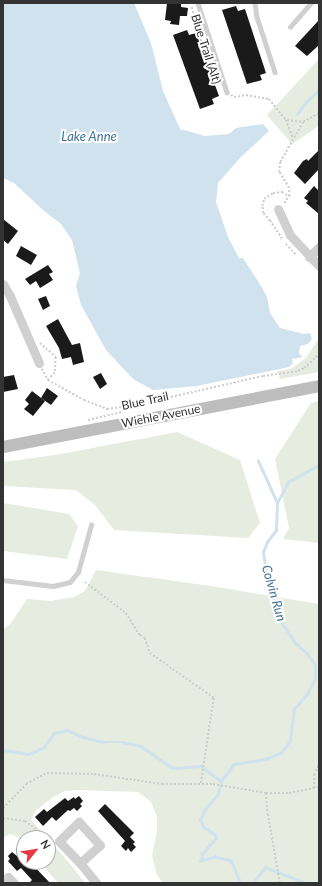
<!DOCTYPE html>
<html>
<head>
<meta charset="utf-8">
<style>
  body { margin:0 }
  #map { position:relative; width:322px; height:886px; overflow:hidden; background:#fff; font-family:Lato,sans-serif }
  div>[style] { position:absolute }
  .green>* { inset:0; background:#e6ecdf }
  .water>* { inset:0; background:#cfe2ee }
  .stream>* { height:2.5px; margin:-1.25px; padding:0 1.25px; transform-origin:1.25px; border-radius:1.25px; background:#cfe2ee }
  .building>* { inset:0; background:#1a1a1a }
  .path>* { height:1.5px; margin-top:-0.75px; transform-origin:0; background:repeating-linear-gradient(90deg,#cdcdcd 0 2px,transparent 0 4px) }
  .service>* { height:4.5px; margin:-2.25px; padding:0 2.25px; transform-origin:2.25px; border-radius:2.25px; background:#d0d0d0 }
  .minor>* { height:9px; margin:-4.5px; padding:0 4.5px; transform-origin:4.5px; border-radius:4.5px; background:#d0d0d0 }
  .secondary>* { height:12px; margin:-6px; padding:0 6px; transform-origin:6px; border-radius:6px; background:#bdbdbd }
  span { translate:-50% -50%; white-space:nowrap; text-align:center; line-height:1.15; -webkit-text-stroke:4px #fff; paint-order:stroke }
  .street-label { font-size:12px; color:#333 }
  .water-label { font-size:13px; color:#3f7597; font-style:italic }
  .frame { position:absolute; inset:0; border:4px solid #333; pointer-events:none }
  .north { position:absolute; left:16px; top:830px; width:40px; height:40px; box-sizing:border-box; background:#fff; border:1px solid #adadad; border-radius:50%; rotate:60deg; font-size:11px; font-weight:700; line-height:16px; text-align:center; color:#333 }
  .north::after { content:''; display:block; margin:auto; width:14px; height:18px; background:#e63946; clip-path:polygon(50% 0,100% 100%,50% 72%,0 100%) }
</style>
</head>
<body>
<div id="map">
  <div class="green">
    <i style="clip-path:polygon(319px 59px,319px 126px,292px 144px,267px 115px)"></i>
    <i style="clip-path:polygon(319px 338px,319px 372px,280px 379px,277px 371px,291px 369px,306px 358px)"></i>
    <i style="clip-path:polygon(319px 401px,319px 543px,283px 539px,289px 528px,275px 459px,311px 403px)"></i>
    <i style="clip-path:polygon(177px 432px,240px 460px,260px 523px,248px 538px,114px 530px,95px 505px,76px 490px,3px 486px,3px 462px,55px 455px)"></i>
    <i style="clip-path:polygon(3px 503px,69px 514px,78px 526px,67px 559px,3px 551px)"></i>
    <i style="clip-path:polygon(96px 570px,211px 586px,319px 604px,319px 883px,163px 883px,157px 875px,152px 856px,157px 831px,157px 817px,151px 802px,138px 792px,77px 790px,65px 791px,52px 798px,35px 811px,31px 820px,47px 838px,24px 838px,24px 844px,18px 837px,10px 834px,3px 838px,3px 630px,11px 623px,27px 599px,51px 601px,74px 597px,85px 591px)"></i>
    <i style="clip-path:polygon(48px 839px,71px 865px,85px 883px,58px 883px,40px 862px,48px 862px)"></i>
  </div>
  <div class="water">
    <i style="clip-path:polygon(3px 3px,134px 3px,151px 43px,163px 91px,180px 129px,205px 136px,229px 134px,236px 128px,263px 124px,269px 131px,240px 158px,218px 183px,216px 202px,228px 237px,239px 258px,243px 258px,261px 286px,267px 297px,270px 313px,280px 328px,304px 334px,310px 333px,312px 339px,308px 344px,300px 346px,299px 354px,303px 357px,292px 359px,293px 363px,289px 367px,197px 386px,153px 390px,133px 379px,106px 350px,81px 305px,76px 286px,80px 273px,72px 240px,61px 224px,44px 211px,14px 183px,3px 178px)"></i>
  </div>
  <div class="stream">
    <i style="left:297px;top:114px;width:15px;rotate:-53deg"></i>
    <i style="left:306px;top:102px;width:18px;rotate:-43deg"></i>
    <i style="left:277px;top:503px;width:24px;rotate:-62deg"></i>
    <i style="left:288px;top:482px;width:35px;rotate:-29deg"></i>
    <i style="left:3px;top:750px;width:25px;rotate:9deg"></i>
    <i style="left:28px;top:754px;width:6px;rotate:-18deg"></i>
    <i style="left:34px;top:752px;width:11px;rotate:-27deg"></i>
    <i style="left:44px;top:747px;width:17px;rotate:-54deg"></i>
    <i style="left:54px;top:733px;width:13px;rotate:-13deg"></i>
    <i style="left:67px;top:730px;width:17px;rotate:24deg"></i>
    <i style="left:83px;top:737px;width:21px;rotate:14deg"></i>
    <i style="left:103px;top:742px;width:19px"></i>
    <i style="left:122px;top:742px;width:19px;rotate:12deg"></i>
    <i style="left:141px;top:746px;width:37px;rotate:35deg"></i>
    <i style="left:171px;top:767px;width:6px;rotate:9deg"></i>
    <i style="left:177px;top:768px;width:24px;rotate:-5deg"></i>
    <i style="left:201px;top:766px;width:25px;rotate:37deg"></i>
    <i style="left:240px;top:883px;width:24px;rotate:-112deg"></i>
    <i style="left:231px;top:861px;width:16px;rotate:-166deg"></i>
    <i style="left:215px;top:857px;width:15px;rotate:164deg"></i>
    <i style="left:201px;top:861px;width:7px;rotate:-82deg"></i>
    <i style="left:202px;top:854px;width:21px;rotate:-49deg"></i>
    <i style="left:216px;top:838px;width:3px;rotate:-108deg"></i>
    <i style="left:215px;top:835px;width:14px;rotate:-146deg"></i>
    <i style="left:203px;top:827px;width:8px;rotate:-113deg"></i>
    <i style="left:200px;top:820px;width:12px;rotate:-66deg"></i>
    <i style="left:205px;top:809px;width:20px;rotate:-49deg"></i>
    <i style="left:218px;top:794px;width:13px;rotate:-77deg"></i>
    <i style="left:221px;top:781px;width:21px;rotate:-53deg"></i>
    <i style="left:234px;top:764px;width:31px;rotate:-9deg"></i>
    <i style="left:265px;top:759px;width:17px;rotate:-21deg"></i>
    <i style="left:281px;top:753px;width:15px;rotate:-53deg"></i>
    <i style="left:290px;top:741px;width:32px;rotate:-83deg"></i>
    <i style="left:294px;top:709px;width:20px;rotate:-49deg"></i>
    <i style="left:307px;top:694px;width:17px;rotate:-62deg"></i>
    <i style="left:315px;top:679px;width:14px;rotate:-90deg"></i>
    <i style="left:315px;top:665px;width:12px;rotate:-125deg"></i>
    <i style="left:308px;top:655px;width:18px;rotate:-137deg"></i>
    <i style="left:295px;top:643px;width:27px;rotate:-124deg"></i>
    <i style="left:280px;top:621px;width:45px;rotate:-106.8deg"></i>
    <i style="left:267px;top:578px;width:26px;rotate:-99deg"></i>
    <i style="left:263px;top:552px;width:11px;rotate:-68deg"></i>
    <i style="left:267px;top:542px;width:15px;rotate:-53deg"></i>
    <i style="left:276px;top:530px;width:27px;rotate:-88deg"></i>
    <i style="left:277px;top:503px;width:46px;rotate:-114.3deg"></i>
    <i style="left:253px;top:883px;width:20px;rotate:-53deg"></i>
    <i style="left:265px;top:867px;width:44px;rotate:21.3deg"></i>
  </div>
  <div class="building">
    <i style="clip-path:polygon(167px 3px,181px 3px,181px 7px,188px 8px,187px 16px,180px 16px,179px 25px,170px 24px,171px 21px,165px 20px)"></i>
    <i style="clip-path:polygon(236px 6px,238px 11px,245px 9px,266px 73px,260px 75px,262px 80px,247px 84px,222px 10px)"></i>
    <i style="clip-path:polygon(319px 20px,319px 45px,307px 56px,295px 46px)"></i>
    <i style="clip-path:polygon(187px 30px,189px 35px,196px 33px,219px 96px,212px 99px,214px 104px,200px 109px,173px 35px)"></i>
    <i style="clip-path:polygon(319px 150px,319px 169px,305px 184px,294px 173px,303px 161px,307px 159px,308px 161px)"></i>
    <i style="clip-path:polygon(314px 186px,319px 191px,319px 214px,306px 203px,308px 201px,304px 198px)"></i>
    <i style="clip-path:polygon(3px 219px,18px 231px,8px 244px,3px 240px)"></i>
    <i style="clip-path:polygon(21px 246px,37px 255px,31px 265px,16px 256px)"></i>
    <i style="clip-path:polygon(48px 265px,53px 272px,49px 274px,53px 280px,40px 288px,36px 281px,30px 285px,25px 279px)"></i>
    <i style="clip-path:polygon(46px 296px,50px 306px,43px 310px,38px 299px)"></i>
    <i style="clip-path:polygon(58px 319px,72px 345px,80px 343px,84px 362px,73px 365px,71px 357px,62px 359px,59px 348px,46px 326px)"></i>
    <i style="clip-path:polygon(101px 373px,107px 384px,100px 389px,93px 377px)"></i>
    <i style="clip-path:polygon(14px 375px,18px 389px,3px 392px,3px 377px)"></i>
    <i style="clip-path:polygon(47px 388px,58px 396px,51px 405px,41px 398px)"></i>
    <i style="clip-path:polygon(32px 391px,45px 401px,33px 416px,24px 409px,29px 404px,25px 400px)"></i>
    <i style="clip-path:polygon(79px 796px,83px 801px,80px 804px,82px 806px,77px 811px,74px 808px,70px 811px,68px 810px,56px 821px,52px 817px,43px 826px,35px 817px,44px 809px,47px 812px,65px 798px,68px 801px,74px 797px,75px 799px)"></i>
    <i style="clip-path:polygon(105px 804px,134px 833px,130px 837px,135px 842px,133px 844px,136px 847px,131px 852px,128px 848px,126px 851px,121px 846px,125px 841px,98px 811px)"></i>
    <i style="clip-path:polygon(12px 852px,17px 856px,19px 854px,24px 859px,24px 862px,30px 862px,50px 883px,29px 883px,32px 880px,21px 868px,17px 871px,8px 861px,10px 859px,8px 856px)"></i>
  </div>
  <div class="path">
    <i style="left:192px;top:7px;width:26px;rotate:77deg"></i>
    <i style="left:198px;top:32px;width:52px;rotate:69.8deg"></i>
    <i style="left:231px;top:95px;width:4px;rotate:34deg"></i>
    <i style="left:234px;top:97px;width:12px;rotate:-9deg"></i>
    <i style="left:246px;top:95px;width:23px;rotate:10deg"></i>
    <i style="left:269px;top:99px;width:27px;rotate:51deg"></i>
    <i style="left:286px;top:120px;width:19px;rotate:69deg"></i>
    <i style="left:287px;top:120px;width:16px;rotate:7deg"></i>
    <i style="left:289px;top:196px;width:8px;rotate:-90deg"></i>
    <i style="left:289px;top:188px;width:19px;rotate:-122deg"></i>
    <i style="left:279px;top:172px;width:10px;rotate:-84deg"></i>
    <i style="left:280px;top:162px;width:46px;rotate:-60.1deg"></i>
    <i style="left:303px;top:122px;width:18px;rotate:-29deg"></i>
    <i style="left:284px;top:203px;width:9px;rotate:-54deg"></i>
    <i style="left:282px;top:239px;width:22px;rotate:-124deg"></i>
    <i style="left:270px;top:221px;width:11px;rotate:-131deg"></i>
    <i style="left:263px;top:213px;width:7px;rotate:-98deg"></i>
    <i style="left:262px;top:206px;width:7px;rotate:-74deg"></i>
    <i style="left:264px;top:199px;width:11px;rotate:-34deg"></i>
    <i style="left:273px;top:193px;width:9px;rotate:-6deg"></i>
    <i style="left:282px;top:192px;width:8px;rotate:30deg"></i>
    <i style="left:286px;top:244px;width:16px;rotate:47deg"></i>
    <i style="left:40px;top:343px;width:21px;rotate:41deg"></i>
    <i style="left:56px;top:357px;width:16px;rotate:94deg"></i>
    <i style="left:55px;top:373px;width:10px;rotate:135deg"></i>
    <i style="left:42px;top:369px;width:13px;rotate:61deg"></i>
    <i style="left:48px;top:380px;width:41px;rotate:29.1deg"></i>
    <i style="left:84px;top:400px;width:25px;rotate:21deg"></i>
    <i style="left:107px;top:409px;width:29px;rotate:-8deg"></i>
    <i style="left:136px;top:405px;width:130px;rotate:-12.9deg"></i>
    <i style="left:263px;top:376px;width:35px;rotate:-8deg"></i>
    <i style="left:298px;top:371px;width:7px;rotate:-27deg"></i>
    <i style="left:304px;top:368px;width:21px;rotate:-43deg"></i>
    <i style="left:88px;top:420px;width:32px;rotate:-13deg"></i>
    <i style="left:119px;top:413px;width:9px;rotate:-41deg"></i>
    <i style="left:85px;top:582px;width:51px;rotate:37.1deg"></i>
    <i style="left:126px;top:613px;width:26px;rotate:58deg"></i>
    <i style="left:140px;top:635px;width:6px;rotate:31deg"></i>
    <i style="left:145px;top:638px;width:16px;rotate:72deg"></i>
    <i style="left:150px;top:653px;width:78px;rotate:35.1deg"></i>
    <i style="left:214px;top:698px;width:87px;rotate:98.6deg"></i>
    <i style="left:314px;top:788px;width:13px;rotate:-90deg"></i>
    <i style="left:314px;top:775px;width:12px;rotate:-66deg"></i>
    <i style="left:266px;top:793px;width:21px;rotate:85deg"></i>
    <i style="left:268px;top:814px;width:70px;rotate:80.1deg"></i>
    <i style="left:3px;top:808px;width:33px;rotate:-46deg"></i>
    <i style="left:26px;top:784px;width:24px;rotate:-28deg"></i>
    <i style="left:47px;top:773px;width:47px;rotate:1.2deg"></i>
    <i style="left:94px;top:774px;width:69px;rotate:8.4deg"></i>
    <i style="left:162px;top:784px;width:51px"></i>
    <i style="left:213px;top:784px;width:54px;rotate:9.6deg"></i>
    <i style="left:266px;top:793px;width:23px"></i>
    <i style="left:289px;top:793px;width:31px;rotate:-11deg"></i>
    <i style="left:3px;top:818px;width:22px;rotate:8deg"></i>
    <i style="left:25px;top:821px;width:27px;rotate:36deg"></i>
  </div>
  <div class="service">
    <i style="left:198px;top:3px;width:94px;rotate:72deg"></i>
    <i style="left:255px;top:3px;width:14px;rotate:82deg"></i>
    <i style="left:257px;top:17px;width:58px;rotate:71.9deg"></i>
    <i style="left:290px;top:27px;width:32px;rotate:-49deg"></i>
    <i style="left:3px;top:580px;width:50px;rotate:6.8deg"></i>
    <i style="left:53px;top:586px;width:17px;rotate:-13deg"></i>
    <i style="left:70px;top:582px;width:13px;rotate:-51deg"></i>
    <i style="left:78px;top:572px;width:49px;rotate:-74.5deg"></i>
  </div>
  <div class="minor">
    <i style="left:278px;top:209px;width:29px;rotate:65deg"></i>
    <i style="left:290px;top:235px;width:42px;rotate:46.9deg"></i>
    <i style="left:309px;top:257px;width:14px;rotate:-45deg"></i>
    <i style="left:3px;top:284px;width:14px;rotate:60deg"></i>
    <i style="left:10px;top:296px;width:73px;rotate:66.6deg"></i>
    <i style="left:79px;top:822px;width:31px;rotate:48deg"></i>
    <i style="left:100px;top:845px;width:27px;rotate:138deg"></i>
    <i style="left:80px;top:863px;width:30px;rotate:-134deg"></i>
    <i style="left:59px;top:841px;width:28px;rotate:-44deg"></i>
    <i style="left:80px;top:863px;width:26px;rotate:51deg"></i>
    <i style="left:3px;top:882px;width:7px;rotate:-45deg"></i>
    <i style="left:8px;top:877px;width:8px;rotate:45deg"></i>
  </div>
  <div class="secondary">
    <i style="left:3px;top:447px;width:322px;rotate:-10.9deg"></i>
  </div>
  <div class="street-label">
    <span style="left:206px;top:49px;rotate:72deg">Blue Trail (Alt)</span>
    <span style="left:145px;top:401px;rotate:-12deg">Blue Trail</span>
    <span style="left:161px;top:416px;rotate:-11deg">Wiehle Avenue</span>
  </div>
  <div class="water-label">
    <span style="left:89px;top:136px">Lake Anne</span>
    <span style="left:274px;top:593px;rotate:74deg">Colvin Run</span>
  </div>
  <div class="frame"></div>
  <div class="north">N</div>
</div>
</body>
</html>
